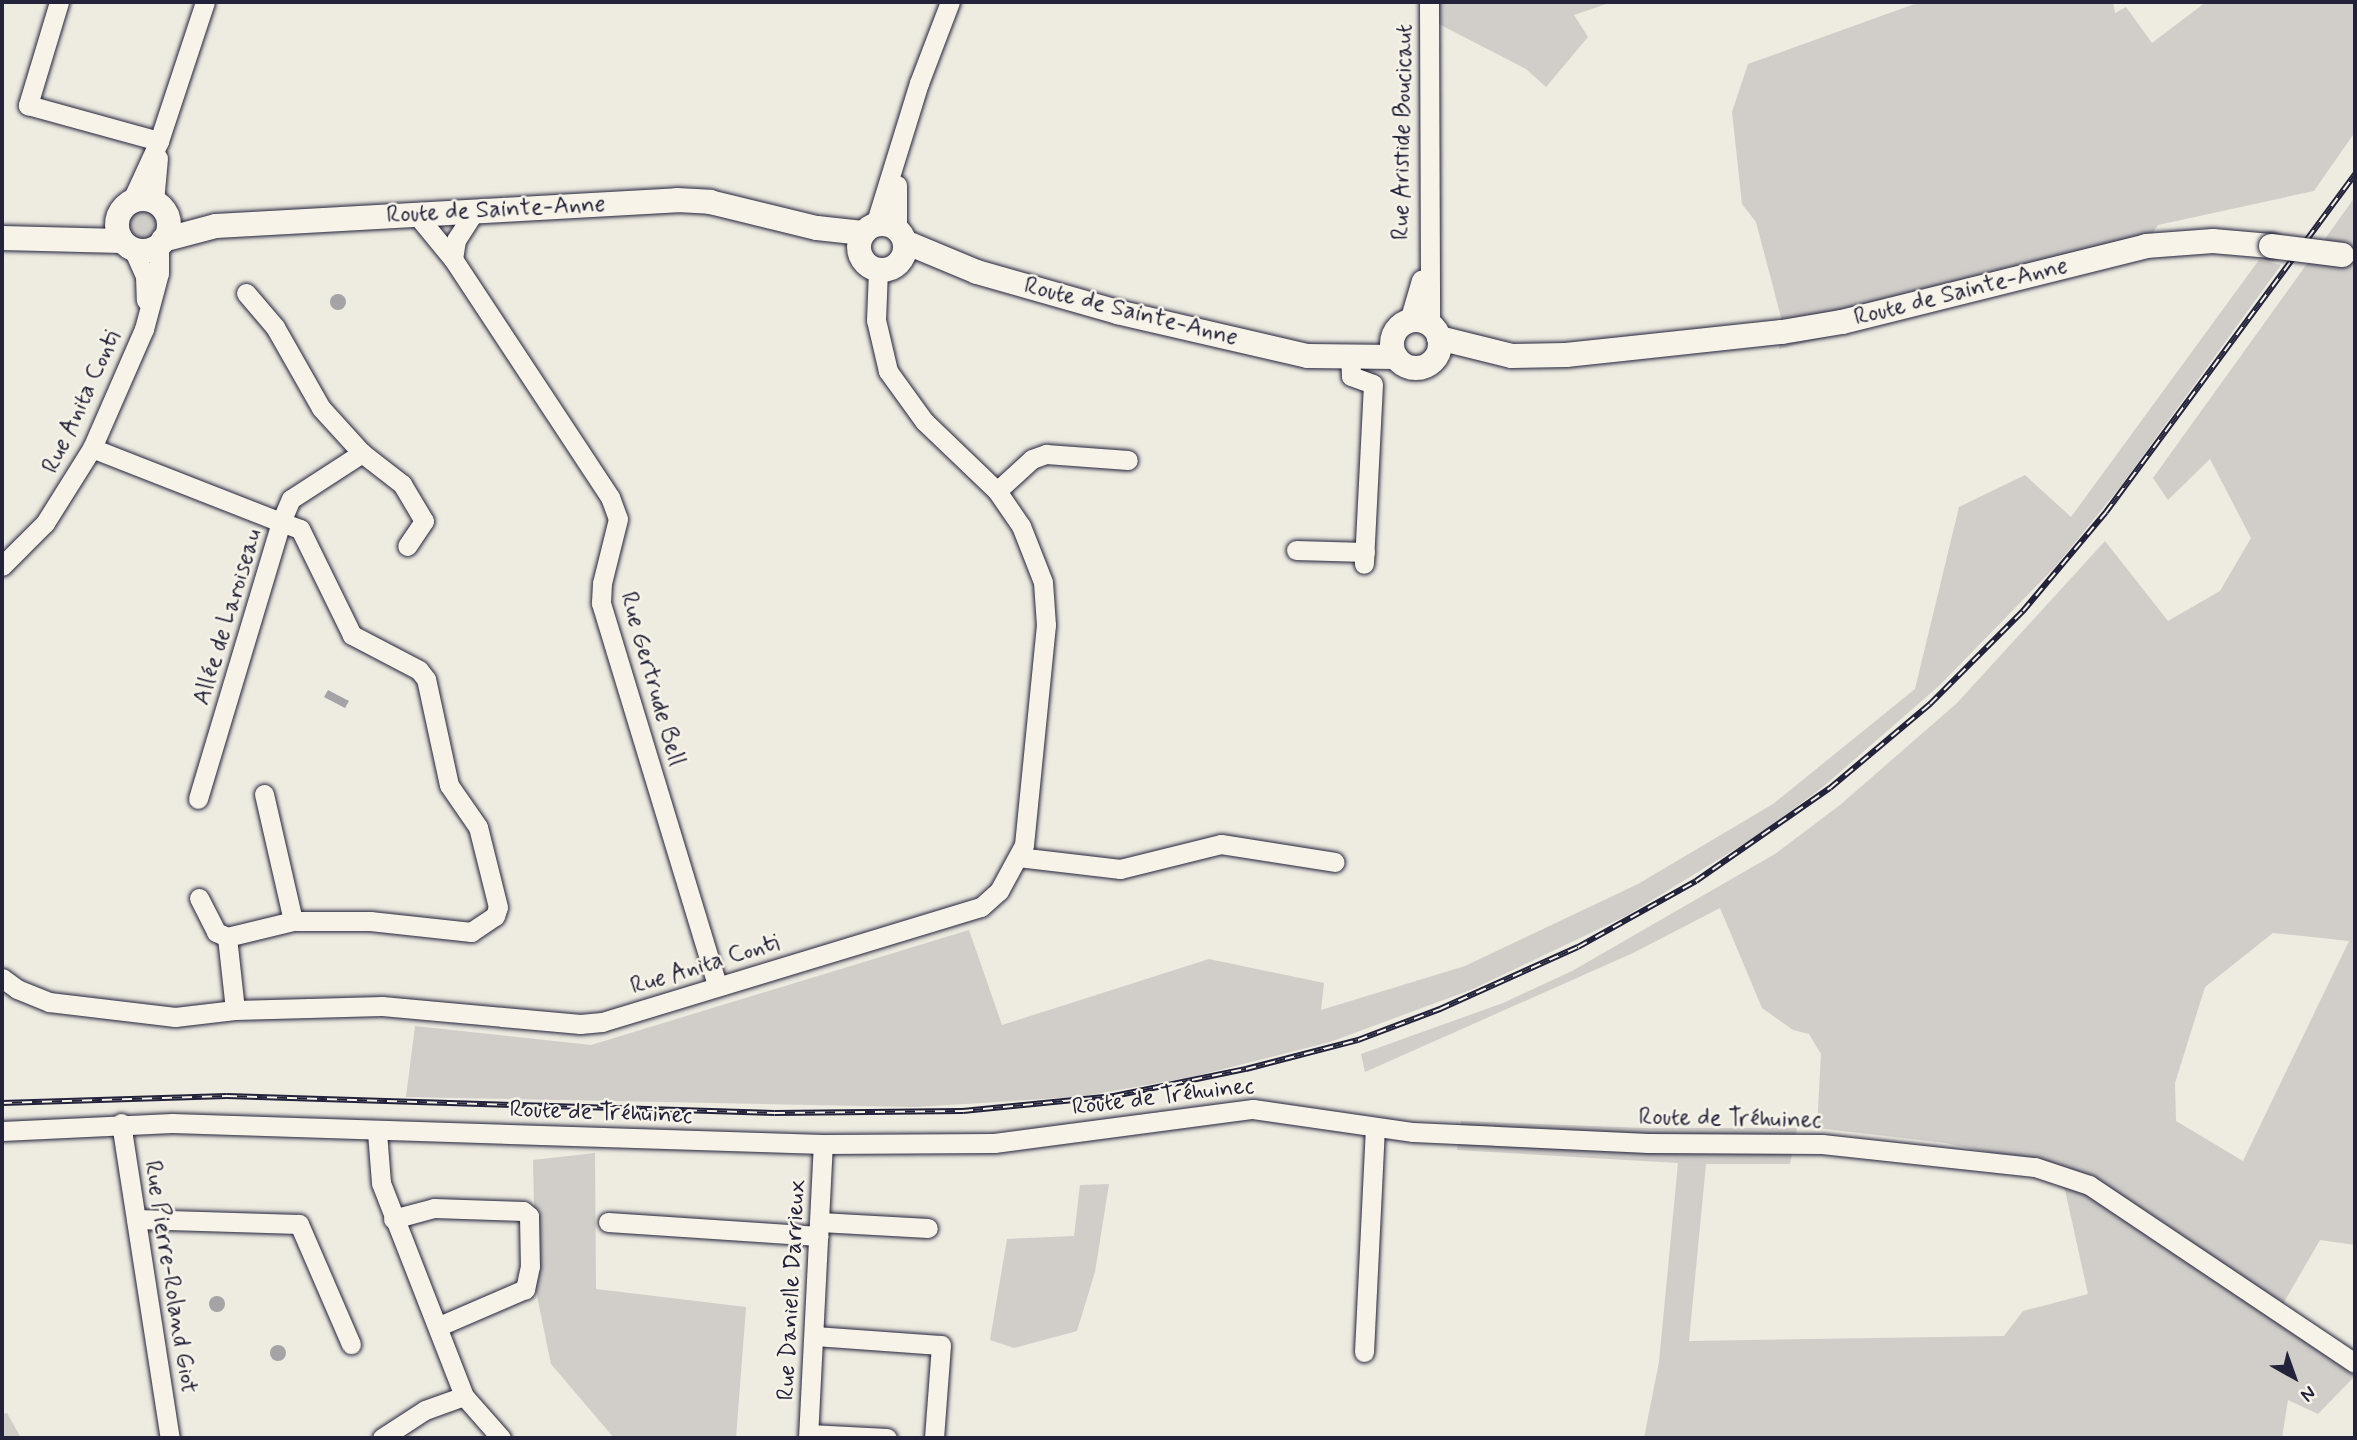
<!DOCTYPE html>
<html>
<head>
<meta charset="utf-8">
<style>
  body { margin:0 }
  #map { position:relative; width:2357px; height:1440px; overflow:hidden; background:#eeebe1; font-family:Mynerve,sans-serif }
  div>[style] { position:absolute }
  .green>* { inset:0; background:#d1cdc9 }
  .round { border-radius:50% }
  .water>* { inset:0; background:#a6a3a6 }
  .roads { filter:drop-shadow(0 0 2px #22223b) drop-shadow(0 0 2px #22223b) }
  .minor>* { height:19px; margin:-9.5px; padding:0 9.5px; transform-origin:9.5px; border-radius:9.5px; background:#f7f3e8 }
  .major>* { height:24px; margin:-12px; padding:0 12px; transform-origin:12px; border-radius:12px; background:#f7f3e8 }
  .major>.ring { margin:-12px; padding:0; box-sizing:content-box; background:none; border:24px solid #f7f3e8; border-radius:50% }
  .rail>* { height:6px; margin-top:-3px; transform-origin:0; background:repeating-linear-gradient(90deg,#f7f3e8 0 10px,#22223b 0 20px); box-sizing:border-box; border-block:2px solid #22223b }
  .bridges { filter:drop-shadow(0 0 2px #22223b) drop-shadow(0 0 2px #22223b) }
  .major-bridge>* { height:24px; margin:-12px; padding:0 12px; transform-origin:12px; border-radius:12px; background:#f7f3e8 }
  span { translate:-50% -50%; white-space:nowrap; text-align:center; line-height:1.15; -webkit-text-stroke:5px #f7f3e8; paint-order:stroke }
  .street-label { font-size:24px; color:#22223b }
  .frame { position:absolute; inset:0; border:4px solid #22223b; pointer-events:none }
  .north { position:absolute; left:2259px; top:1342px; width:70px; height:70px; -webkit-text-stroke:5px #f7f3e8; paint-order:stroke; rotate:140deg; font-size:19px; font-weight:700; line-height:28px; text-align:center; color:#22223b }
  .north::after { content:''; display:block; margin:auto; width:24px; height:32px; background:#22223b; clip-path:polygon(50% 0,100% 100%,50% 72%,0 100%) }
</style>
</head>
<body>
<div id="map">
  <div class="green">
    <i style="clip-path:polygon(1435px 2px,1612px 2px,1574px 15px,1588px 37px,1546px 87px,1526px 69px,1437px 23px)"></i>
    <i style="clip-path:polygon(1920px 2px,2113px 2px,2115px 13px,2126px 7px,2152px 43px,2206px 2px,2355px 2px,2355px 132px,2314px 191px,2158px 225px,2134px 261px,1779px 349px,1782px 321px,1756px 222px,1742px 204px,1732px 112px,1748px 64px)"></i>
    <i style="clip-path:polygon(evenodd,2355px 197px,2355px 1245px,2320px 1240px,2276px 1316px,2355px 1376px,2318px 1414px,2288px 1400px,2282px 1438px,1644px 1438px,1659px 1362px,1678px 1163px,1457px 1150px,1461px 1121px,1646px 1128px,1797px 1128px,1790px 1164px,1706px 1164px,1689px 1341px,2004px 1336px,2023px 1311px,2088px 1294px,2065px 1190px,2031px 1161px,1945px 1143px,1817px 1128px,1821px 1054px,1809px 1034px,1793px 1030px,1762px 1008px,1720px 908px,1633px 953px,1365px 1072px,1361px 1054px,1503px 1003px,1572px 971px,1775px 854px,1840px 805px,1957px 703px,2105px 541px,2168px 621px,2220px 591px,2251px 538px,2210px 459px,2168px 500px,2153px 478px,2355px 197px,2273px 933px,2349px 941px,2243px 1161px,2176px 1121px,2175px 1083px,2205px 987px,2273px 933px)"></i>
    <i class="round" style="left:127px;top:209px;width:32px;height:32px"></i>
    <i style="clip-path:polygon(2259px 260px,2281px 265px,2121px 486px,2055px 567px,1940px 685px,1824px 786px,1760px 834px,1626px 916px,1473px 989px,1330px 1042px,1192px 1077px,1079px 1097px,915px 1107px,406px 1097px,415px 1026px,591px 1045px,969px 930px,1002px 1025px,1209px 959px,1324px 983px,1321px 1010px,1465px 966px,1638px 884px,1773px 804px,1915px 689px,1959px 507px,2025px 475px,2071px 517px)"></i>
    <i style="clip-path:polygon(595px 1153px,596px 1289px,746px 1307px,736px 1438px,614px 1438px,551px 1364px,536px 1291px,533px 1160px)"></i>
    <i style="clip-path:polygon(1109px 1184px,1095px 1272px,1077px 1331px,1014px 1348px,990px 1340px,1007px 1239px,1074px 1236px,1080px 1185px)"></i>
    <i style="clip-path:polygon(7px 1413px,21px 1438px,2px 1438px,2px 1414px)"></i>
  </div>
  <div class="water">
    <i class="round" style="left:330px;top:294px;width:16px;height:16px"></i>
    <i style="clip-path:polygon(328px 690px,349px 701px,345px 708px,324px 697px)"></i>
    <i class="round" style="left:209px;top:1296px;width:16px;height:16px"></i>
    <i class="round" style="left:270px;top:1345px;width:16px;height:16px"></i>
  </div>
  <div class="roads">
    <div class="minor">
      <i style="left:59px;top:2px;width:108px;rotate:106.8deg"></i>
      <i style="left:28px;top:105px;width:136px;rotate:15.4deg"></i>
      <i style="left:1429px;top:2px;width:322px;rotate:89.8deg"></i>
      <i style="left:897px;top:185px;width:45px;rotate:90deg"></i>
      <i style="left:131px;top:202px;width:67px;rotate:-65.3deg"></i>
      <i style="left:159px;top:141px;width:146px;rotate:-71.7deg"></i>
      <i style="left:154px;top:202px;width:44px;rotate:-84.8deg"></i>
      <i style="left:416px;top:214px;width:58px;rotate:50.6deg"></i>
      <i style="left:453px;top:259px;width:285px;rotate:56.6deg"></i>
      <i style="left:610px;top:497px;width:23px;rotate:70deg"></i>
      <i style="left:618px;top:519px;width:66px;rotate:104deg"></i>
      <i style="left:602px;top:583px;width:20px;rotate:93deg"></i>
      <i style="left:601px;top:603px;width:400px;rotate:73.1deg"></i>
      <i style="left:875px;top:225px;width:149px;rotate:-72.8deg"></i>
      <i style="left:919px;top:83px;width:87px;rotate:-69.1deg"></i>
      <i style="left:133px;top:249px;width:30px;rotate:66deg"></i>
      <i style="left:145px;top:276px;width:24px;rotate:88deg"></i>
      <i style="left:453px;top:259px;width:19px;rotate:-81deg"></i>
      <i style="left:456px;top:240px;width:35px;rotate:-57deg"></i>
      <i style="left:246px;top:293px;width:45px;rotate:49.5deg"></i>
      <i style="left:275px;top:327px;width:93px;rotate:60.4deg"></i>
      <i style="left:321px;top:408px;width:61px;rotate:47.7deg"></i>
      <i style="left:362px;top:453px;width:51px;rotate:37.8deg"></i>
      <i style="left:402px;top:484px;width:43px;rotate:59.3deg"></i>
      <i style="left:424px;top:521px;width:30px;rotate:124deg"></i>
      <i style="left:1409px;top:321px;width:43px;rotate:-73.7deg"></i>
      <i style="left:1350px;top:356px;width:20px;rotate:87deg"></i>
      <i style="left:1351px;top:376px;width:23px;rotate:20deg"></i>
      <i style="left:1373px;top:384px;width:180px;rotate:92.9deg"></i>
      <i style="left:92px;top:448px;width:203px;rotate:21.4deg"></i>
      <i style="left:281px;top:522px;width:289px;rotate:106.7deg"></i>
      <i style="left:997px;top:491px;width:47px;rotate:-42.4deg"></i>
      <i style="left:1032px;top:459px;width:15px;rotate:-20deg"></i>
      <i style="left:1046px;top:454px;width:82px;rotate:4.2deg"></i>
      <i style="left:1296px;top:550px;width:69px;rotate:1.7deg"></i>
      <i style="left:2px;top:566px;width:61px;rotate:-45deg"></i>
      <i style="left:45px;top:523px;width:89px;rotate:-57.9deg"></i>
      <i style="left:92px;top:448px;width:130px;rotate:-66.4deg"></i>
      <i style="left:144px;top:329px;width:58px;rotate:-75deg"></i>
      <i style="left:159px;top:273px;width:28px;rotate:-90deg"></i>
      <i style="left:264px;top:794px;width:130px;rotate:77.1deg"></i>
      <i style="left:1018px;top:857px;width:103px;rotate:6.7deg"></i>
      <i style="left:1120px;top:869px;width:104px;rotate:-13.9deg"></i>
      <i style="left:1221px;top:844px;width:115px;rotate:9deg"></i>
      <i style="left:199px;top:898px;width:38px;rotate:63deg"></i>
      <i style="left:216px;top:932px;width:12px;rotate:24deg"></i>
      <i style="left:227px;top:937px;width:68px;rotate:-13.6deg"></i>
      <i style="left:293px;top:921px;width:77px"></i>
      <i style="left:370px;top:921px;width:102px;rotate:6.2deg"></i>
      <i style="left:471px;top:932px;width:29px;rotate:-34deg"></i>
      <i style="left:495px;top:916px;width:9px;rotate:-72deg"></i>
      <i style="left:498px;top:907px;width:82px;rotate:-104deg"></i>
      <i style="left:478px;top:827px;width:51px;rotate:-124.6deg"></i>
      <i style="left:449px;top:785px;width:108px;rotate:-102.2deg"></i>
      <i style="left:426px;top:679px;width:11px;rotate:-128deg"></i>
      <i style="left:419px;top:670px;width:76px;rotate:-152.4deg"></i>
      <i style="left:352px;top:635px;width:118px;rotate:-116.1deg"></i>
      <i style="left:300px;top:529px;width:20px;rotate:-160deg"></i>
      <i style="left:281px;top:522px;width:25px;rotate:-67deg"></i>
      <i style="left:291px;top:499px;width:85px;rotate:-32.9deg"></i>
      <i style="left:227px;top:937px;width:73px;rotate:83.7deg"></i>
      <i style="left:2px;top:978px;width:19px;rotate:36deg"></i>
      <i style="left:17px;top:989px;width:35px;rotate:22deg"></i>
      <i style="left:49px;top:1002px;width:127px;rotate:6.8deg"></i>
      <i style="left:175px;top:1017px;width:60px;rotate:-6.7deg"></i>
      <i style="left:235px;top:1010px;width:147px;rotate:-1.6deg"></i>
      <i style="left:382px;top:1006px;width:199px;rotate:5.2deg"></i>
      <i style="left:580px;top:1024px;width:22px;rotate:-5deg"></i>
      <i style="left:602px;top:1022px;width:396px;rotate:-16.9deg"></i>
      <i style="left:981px;top:907px;width:24px;rotate:-42deg"></i>
      <i style="left:999px;top:891px;width:52px;rotate:-61.5deg"></i>
      <i style="left:1024px;top:845px;width:221px;rotate:-84.3deg"></i>
      <i style="left:1046px;top:625px;width:43px;rotate:-94deg"></i>
      <i style="left:1043px;top:582px;width:60px;rotate:-111.4deg"></i>
      <i style="left:1021px;top:526px;width:42px;rotate:-124.4deg"></i>
      <i style="left:997px;top:491px;width:101px;rotate:-136.2deg"></i>
      <i style="left:924px;top:421px;width:62px;rotate:-125.8deg"></i>
      <i style="left:888px;top:371px;width:52px;rotate:-103.2deg"></i>
      <i style="left:876px;top:320px;width:49px;rotate:-87.7deg"></i>
      <i style="left:121px;top:1123px;width:319px;rotate:81.2deg"></i>
      <i style="left:2px;top:1131px;width:170px;rotate:-2.7deg"></i>
      <i style="left:172px;top:1123px;width:651px;rotate:1.85deg"></i>
      <i style="left:823px;top:1144px;width:171px;rotate:-0.3deg"></i>
      <i style="left:994px;top:1143px;width:261px;rotate:-7.5deg"></i>
      <i style="left:1253px;top:1109px;width:162px;rotate:8.2deg"></i>
      <i style="left:1413px;top:1132px;width:235px;rotate:2.7deg"></i>
      <i style="left:1648px;top:1143px;width:174px;rotate:0.3deg"></i>
      <i style="left:1822px;top:1144px;width:214px;rotate:6.2deg"></i>
      <i style="left:2035px;top:1167px;width:57px;rotate:18.4deg"></i>
      <i style="left:2089px;top:1185px;width:320px;rotate:33.8deg"></i>
      <i style="left:377px;top:1132px;width:51px;rotate:85.5deg"></i>
      <i style="left:381px;top:1183px;width:229px;rotate:68.7deg"></i>
      <i style="left:464px;top:1396px;width:56px;rotate:48.6deg"></i>
      <i style="left:136px;top:1219px;width:163px;rotate:1.8deg"></i>
      <i style="left:299px;top:1224px;width:131px;rotate:66.6deg"></i>
      <i style="left:393px;top:1219px;width:42px;rotate:-15deg"></i>
      <i style="left:434px;top:1208px;width:89px;rotate:1.9deg"></i>
      <i style="left:523px;top:1211px;width:8px;rotate:40deg"></i>
      <i style="left:529px;top:1216px;width:50px;rotate:88.9deg"></i>
      <i style="left:530px;top:1266px;width:24px;rotate:102deg"></i>
      <i style="left:525px;top:1289px;width:94px;rotate:156.7deg"></i>
      <i style="left:608px;top:1222px;width:211px;rotate:3.8deg"></i>
      <i style="left:820px;top:1222px;width:108px;rotate:3.2deg"></i>
      <i style="left:814px;top:1336px;width:127px;rotate:4.1deg"></i>
      <i style="left:941px;top:1345px;width:93px;rotate:94.3deg"></i>
      <i style="left:1364px;top:1352px;width:224px;rotate:-87.2deg"></i>
      <i style="left:809px;top:1434px;width:78px;rotate:2.9deg"></i>
      <i style="left:382px;top:1438px;width:51px;rotate:-33.1deg"></i>
      <i style="left:425px;top:1410px;width:41px;rotate:-19.7deg"></i>
      <i style="left:808px;top:1438px;width:294px;rotate:-87.1deg"></i>
    </div>
    <div class="major">
      <i class="ring" style="left:117px;top:199px;width:28px;height:28px"></i>
      <i class="ring" style="left:859px;top:224px;width:22px;height:22px"></i>
      <i style="left:2px;top:238px;width:120px;rotate:1.4deg"></i>
      <i style="left:163px;top:240px;width:55px;rotate:-14.8deg"></i>
      <i style="left:216px;top:226px;width:462px;rotate:-3.2deg"></i>
      <i style="left:677px;top:200px;width:33px;rotate:3deg"></i>
      <i style="left:710px;top:202px;width:110px;rotate:13.7deg"></i>
      <i style="left:817px;top:228px;width:46px;rotate:6.2deg"></i>
      <i style="left:905px;top:242px;width:78px;rotate:22.6deg"></i>
      <i style="left:977px;top:272px;width:146px;rotate:15.9deg"></i>
      <i style="left:1117px;top:312px;width:196px;rotate:13deg"></i>
      <i style="left:1308px;top:356px;width:88px;rotate:0.7deg"></i>
      <i class="ring" style="left:1392px;top:320px;width:24px;height:24px"></i>
      <i style="left:1439px;top:338px;width:75px;rotate:13.9deg"></i>
      <i style="left:1512px;top:356px;width:54px;rotate:-1.1deg"></i>
      <i style="left:1566px;top:355px;width:217px;rotate:-6.1deg"></i>
      <i style="left:1782px;top:332px;width:61px;rotate:-9.5deg"></i>
      <i style="left:1842px;top:322px;width:313px;rotate:-14deg"></i>
      <i style="left:2146px;top:246px;width:67px;rotate:-4.3deg"></i>
      <i style="left:2213px;top:241px;width:58px;rotate:4.9deg"></i>
    </div>
  </div>
  <div class="rail">
    <i style="left:2px;top:1103px;width:225px;rotate:-1.8deg"></i>
    <i style="left:227px;top:1096px;width:548px;rotate:1.78deg"></i>
    <i style="left:775px;top:1113px;width:188px;rotate:-0.6deg"></i>
    <i style="left:963px;top:1111px;width:152px;rotate:-5.7deg"></i>
    <i style="left:1114px;top:1096px;width:135px;rotate:-11.6deg"></i>
    <i style="left:1246px;top:1069px;width:116px;rotate:-14.5deg"></i>
    <i style="left:1358px;top:1040px;width:88px;rotate:-20.7deg"></i>
    <i style="left:1440px;top:1009px;width:151px;rotate:-24.2deg"></i>
    <i style="left:1578px;top:947px;width:135px;rotate:-29.2deg"></i>
    <i style="left:1696px;top:881px;width:163px;rotate:-34.8deg"></i>
    <i style="left:1830px;top:788px;width:131px;rotate:-40deg"></i>
    <i style="left:1930px;top:704px;width:132px;rotate:-45deg"></i>
    <i style="left:2023px;top:611px;width:129px;rotate:-50deg"></i>
    <i style="left:2106px;top:512px;width:420px;rotate:-53.6deg"></i>
  </div>
  <div class="bridges">
    <div class="major-bridge">
      <i style="left:2271px;top:246px;width:72px;rotate:7.2deg"></i>
    </div>
  </div>
  <div class="street-label">
    <span style="left:1403px;top:132px;rotate:-89deg">Rue Aristide Boucicaut</span>
    <span style="left:496px;top:210px;rotate:-3deg">Route de Sainte-Anne</span>
    <span style="left:1961px;top:292px;rotate:-14deg">Route de Sainte-Anne</span>
    <span style="left:1131px;top:312px;rotate:14deg">Route de Sainte-Anne</span>
    <span style="left:82px;top:402px;rotate:-65deg">Rue Anita Conti</span>
    <span style="left:228px;top:617px;rotate:-73deg">Allée de Laroiseau</span>
    <span style="left:652px;top:679px;rotate:74deg">Rue Gertrude Bell</span>
    <span style="left:705px;top:965px;rotate:-17deg">Rue Anita Conti</span>
    <span style="left:1163px;top:1097px;rotate:-7deg">Route de Tréhuinec</span>
    <span style="left:601px;top:1113px;rotate:2deg">Route de Tréhuinec</span>
    <span style="left:1730px;top:1119px;rotate:1deg">Route de Tréhuinec</span>
    <span style="left:170px;top:1277px;rotate:81deg">Rue Pierre-Roland Giot</span>
    <span style="left:792px;top:1290px;rotate:-87deg">Rue Danielle Darrieux</span>
  </div>
  <div class="frame"></div>
  <div class="north">N</div>
</div>
</body>
</html>
